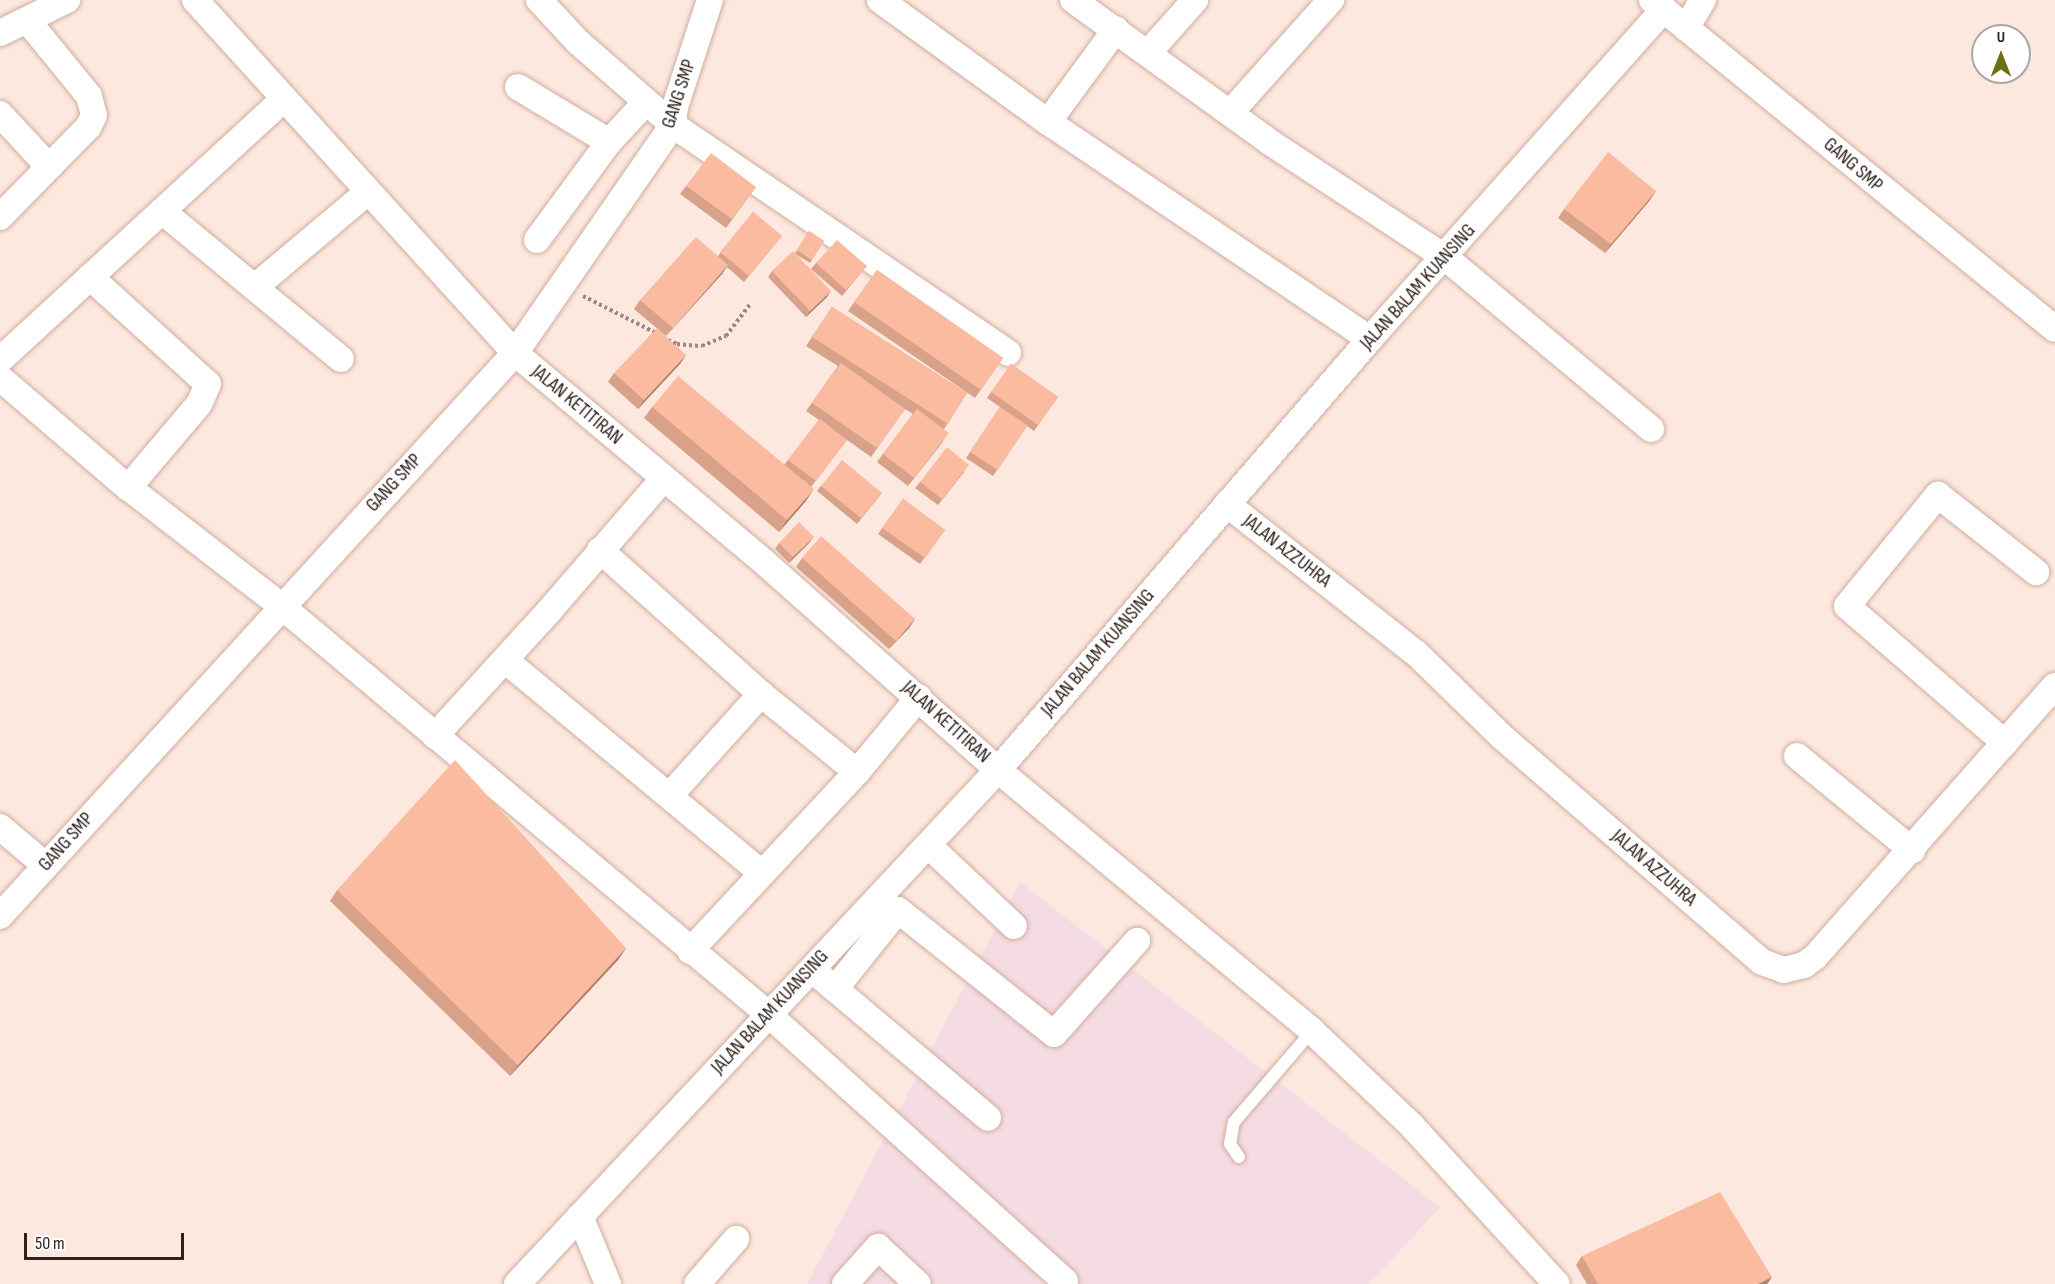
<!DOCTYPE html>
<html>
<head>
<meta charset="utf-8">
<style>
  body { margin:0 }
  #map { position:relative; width:2055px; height:1284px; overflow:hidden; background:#fde8df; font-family:"Sofia Sans Condensed",sans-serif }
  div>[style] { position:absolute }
  .education>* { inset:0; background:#f5dbe3 }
  .path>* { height:4px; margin-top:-2px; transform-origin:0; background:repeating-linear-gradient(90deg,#988780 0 3px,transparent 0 6px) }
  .roads { filter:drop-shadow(0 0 2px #cfad9f) drop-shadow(0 0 2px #cfad9f) }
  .service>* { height:12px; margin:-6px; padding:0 6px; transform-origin:6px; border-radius:6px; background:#fff }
  .minor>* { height:26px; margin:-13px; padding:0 13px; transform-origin:13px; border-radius:13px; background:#fff }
  .wall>* { inset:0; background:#d7a18a }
  .shaded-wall>* { inset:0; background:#af8370 }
  .building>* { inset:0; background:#fabba0 }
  span { translate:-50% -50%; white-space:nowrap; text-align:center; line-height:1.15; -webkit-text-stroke:4.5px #fff; paint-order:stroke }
  .street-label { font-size:20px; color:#2d211b }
  .north { position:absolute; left:1971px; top:24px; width:60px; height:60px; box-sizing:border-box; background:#fff; border:2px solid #aba6a4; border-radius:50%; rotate:0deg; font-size:16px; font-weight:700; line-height:24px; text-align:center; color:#2d211b }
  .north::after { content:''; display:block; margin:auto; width:21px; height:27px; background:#6d6f13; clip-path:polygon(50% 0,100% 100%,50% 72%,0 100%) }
  .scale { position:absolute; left:24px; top:1233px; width:160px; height:27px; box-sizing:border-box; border:3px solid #2d211b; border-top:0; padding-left:8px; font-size:18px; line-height:21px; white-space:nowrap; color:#2d211b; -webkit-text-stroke:4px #fff; paint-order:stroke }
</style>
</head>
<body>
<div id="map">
  <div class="education">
    <i style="clip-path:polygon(1020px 882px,1440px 1207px,1369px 1284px,807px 1284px)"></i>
  </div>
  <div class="path">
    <i style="left:583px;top:296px;width:82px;rotate:26.9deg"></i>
    <i style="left:668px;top:340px;width:10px;rotate:24deg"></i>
    <i style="left:677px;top:344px;width:25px;rotate:5deg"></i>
    <i style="left:702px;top:346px;width:26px;rotate:-23deg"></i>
    <i style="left:726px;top:336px;width:41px;rotate:-52.9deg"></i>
  </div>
  <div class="roads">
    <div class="service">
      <i style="left:1239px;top:1157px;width:16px;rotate:-125deg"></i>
      <i style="left:1230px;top:1144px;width:22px;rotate:-80deg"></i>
      <i style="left:1234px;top:1122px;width:120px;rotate:-49.4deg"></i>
    </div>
    <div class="minor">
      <i style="left:195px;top:0;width:476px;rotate:47.8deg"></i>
      <i style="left:515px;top:353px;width:325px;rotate:40deg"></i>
      <i style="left:764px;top:562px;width:313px;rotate:41.6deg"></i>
      <i style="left:998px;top:770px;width:408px;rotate:39.7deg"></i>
      <i style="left:1312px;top:1031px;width:138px;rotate:43.5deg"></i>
      <i style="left:1412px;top:1126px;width:214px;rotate:47.5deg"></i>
      <i style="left:539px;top:0;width:57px;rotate:47.1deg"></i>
      <i style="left:578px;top:42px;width:126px;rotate:41.1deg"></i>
      <i style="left:673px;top:125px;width:405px;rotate:34.2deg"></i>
      <i style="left:880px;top:0;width:208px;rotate:36deg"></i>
      <i style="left:1048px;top:122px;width:388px;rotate:34deg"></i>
      <i style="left:1073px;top:0;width:244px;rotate:35.8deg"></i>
      <i style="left:1271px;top:143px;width:209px;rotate:33.3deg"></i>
      <i style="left:1446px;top:258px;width:267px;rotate:39.8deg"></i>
      <i style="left:1652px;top:0;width:520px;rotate:39.23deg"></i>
      <i style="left:1686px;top:28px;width:33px;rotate:-59deg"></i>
      <i style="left:0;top:33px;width:75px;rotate:-26.2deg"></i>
      <i style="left:1148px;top:53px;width:71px;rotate:-48.4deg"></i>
      <i style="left:518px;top:87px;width:106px;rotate:31.1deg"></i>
      <i style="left:1230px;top:113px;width:152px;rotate:-48.2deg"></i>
      <i style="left:0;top:114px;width:72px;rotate:47.2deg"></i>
      <i style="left:1048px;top:122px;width:115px;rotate:-53.8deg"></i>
      <i style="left:162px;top:211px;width:232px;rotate:39.6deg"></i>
      <i style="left:0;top:217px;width:127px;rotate:-45.6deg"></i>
      <i style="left:89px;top:126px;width:12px;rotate:-66deg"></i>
      <i style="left:94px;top:115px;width:20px;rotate:-105deg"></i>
      <i style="left:89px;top:96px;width:98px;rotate:-129.2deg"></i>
      <i style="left:537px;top:240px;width:122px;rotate:-53.7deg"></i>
      <i style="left:609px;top:142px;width:54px;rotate:-47.2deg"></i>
      <i style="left:90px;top:277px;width:159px;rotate:42.2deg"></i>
      <i style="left:208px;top:384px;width:22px;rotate:114deg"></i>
      <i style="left:199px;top:404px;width:110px;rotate:130.2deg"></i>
      <i style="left:255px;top:287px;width:148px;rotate:-40.1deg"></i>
      <i style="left:0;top:360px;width:386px;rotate:-42.6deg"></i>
      <i style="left:0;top:378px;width:158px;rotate:40.6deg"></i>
      <i style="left:120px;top:481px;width:202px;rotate:37.8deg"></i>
      <i style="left:280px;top:605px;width:635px;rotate:39.96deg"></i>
      <i style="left:767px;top:1013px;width:401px;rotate:42deg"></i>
      <i style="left:1227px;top:504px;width:241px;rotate:38.3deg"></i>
      <i style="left:1416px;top:653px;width:119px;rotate:44.3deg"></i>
      <i style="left:1501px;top:736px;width:345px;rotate:40.9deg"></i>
      <i style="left:1762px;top:962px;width:23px;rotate:20deg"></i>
      <i style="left:1784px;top:970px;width:21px;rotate:-14deg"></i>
      <i style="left:1804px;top:965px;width:14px;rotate:-36deg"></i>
      <i style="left:1815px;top:957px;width:362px;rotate:-48.5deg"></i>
      <i style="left:600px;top:550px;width:216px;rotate:41.8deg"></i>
      <i style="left:761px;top:694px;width:124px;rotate:39.1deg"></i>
      <i style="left:505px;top:660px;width:334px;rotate:39.7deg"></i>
      <i style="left:435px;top:736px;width:171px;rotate:-47.6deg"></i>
      <i style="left:550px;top:610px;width:173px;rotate:-49.2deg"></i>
      <i style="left:2005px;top:743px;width:209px;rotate:-139.1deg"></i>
      <i style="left:1847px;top:606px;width:144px;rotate:-50.7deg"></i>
      <i style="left:1938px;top:495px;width:125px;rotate:38.2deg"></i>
      <i style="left:1797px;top:756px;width:149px;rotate:39.3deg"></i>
      <i style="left:671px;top:794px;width:135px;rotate:-48deg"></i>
      <i style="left:0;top:827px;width:59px;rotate:40.2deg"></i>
      <i style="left:928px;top:845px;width:118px;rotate:43.3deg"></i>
      <i style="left:0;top:916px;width:763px;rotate:-47.55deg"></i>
      <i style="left:515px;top:353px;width:277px;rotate:-55.3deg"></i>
      <i style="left:673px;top:125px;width:18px;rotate:-84deg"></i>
      <i style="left:675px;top:107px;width:113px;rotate:-71.9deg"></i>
      <i style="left:690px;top:951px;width:245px;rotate:-47deg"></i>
      <i style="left:857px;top:772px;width:97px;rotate:-50.4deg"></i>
      <i style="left:822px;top:978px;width:217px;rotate:40.1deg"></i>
      <i style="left:835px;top:989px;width:101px;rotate:-51.4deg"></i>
      <i style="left:898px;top:910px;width:199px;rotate:38.5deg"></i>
      <i style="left:1054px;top:1034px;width:125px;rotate:-48.3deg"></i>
      <i style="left:580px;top:1216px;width:74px;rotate:67.6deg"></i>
      <i style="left:517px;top:1284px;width:704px;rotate:-46.9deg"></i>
      <i style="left:998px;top:770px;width:569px;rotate:-49.2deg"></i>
      <i style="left:1370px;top:339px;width:442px;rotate:-48.3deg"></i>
      <i style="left:697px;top:1284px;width:60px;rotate:-49.1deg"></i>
      <i style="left:845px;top:1284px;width:50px;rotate:-48.3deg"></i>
      <i style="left:878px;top:1247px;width:54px;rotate:42.8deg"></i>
    </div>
  </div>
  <div class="wall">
    <i style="clip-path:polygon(686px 186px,756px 187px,726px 228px,680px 194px)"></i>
    <i style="clip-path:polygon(1656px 191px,1650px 200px,1605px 253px,1558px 218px,1564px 209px)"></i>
    <i style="clip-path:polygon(753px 212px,782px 236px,744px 282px,727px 267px,722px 274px,666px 336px,634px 309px,640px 300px,718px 256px)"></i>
    <i style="clip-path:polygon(809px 231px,824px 241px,810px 263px,795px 254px,827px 297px,806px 317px,768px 277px,772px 271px,795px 253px)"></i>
    <i style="clip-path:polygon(816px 263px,867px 266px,842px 296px,811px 269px)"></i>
    <i style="clip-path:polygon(877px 270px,1003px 358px,975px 398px,848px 311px)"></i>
    <i style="clip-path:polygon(832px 307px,967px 393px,944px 429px,943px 442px,908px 486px,877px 462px,913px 414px,905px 409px,871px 457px,847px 440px,811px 487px,803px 480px,806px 501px,779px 532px,644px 418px,652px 407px,784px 465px,819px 420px,806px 411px,838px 366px,806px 346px)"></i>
    <i style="clip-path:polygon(686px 355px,680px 364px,638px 409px,608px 382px,614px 373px)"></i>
    <i style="clip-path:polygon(1011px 364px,1058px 397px,1034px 431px,1027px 426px,993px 476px,966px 458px,1000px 407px,987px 398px)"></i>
    <i style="clip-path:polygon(965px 471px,938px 505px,915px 488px,920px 482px)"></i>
    <i style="clip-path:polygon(821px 486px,882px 493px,857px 524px,817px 491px)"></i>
    <i style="clip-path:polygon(903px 499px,945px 530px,920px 564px,878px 534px)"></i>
    <i style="clip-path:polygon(810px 542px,789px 563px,775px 549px,779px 543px)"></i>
    <i style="clip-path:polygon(802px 558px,915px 619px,909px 628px,889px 649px,796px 567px)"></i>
    <i style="clip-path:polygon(337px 890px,626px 948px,618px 960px,510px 1076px,330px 901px)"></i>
    <i style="clip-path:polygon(1582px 1256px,1772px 1277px,1767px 1284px,1587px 1284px,1576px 1265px)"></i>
  </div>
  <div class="shaded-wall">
    <i style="clip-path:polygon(1656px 191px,1650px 200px,1605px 253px,1611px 244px)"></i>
    <i style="clip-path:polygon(728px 265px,722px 274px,666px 336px,673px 328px)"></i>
    <i style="clip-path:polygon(831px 291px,827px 297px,806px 317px,810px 311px)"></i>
    <i style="clip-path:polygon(686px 355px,680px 364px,638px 409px,644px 400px)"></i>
    <i style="clip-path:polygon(814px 489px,806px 501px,779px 532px,787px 520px)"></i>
    <i style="clip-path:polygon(814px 537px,810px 542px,789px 563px,793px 557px)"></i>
    <i style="clip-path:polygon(915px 619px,909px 628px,889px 649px,896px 641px)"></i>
    <i style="clip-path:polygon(626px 948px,618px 960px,510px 1076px,518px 1065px)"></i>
    <i style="clip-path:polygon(1772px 1277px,1767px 1284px,1758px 1284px)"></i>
  </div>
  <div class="building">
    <i style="clip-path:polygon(1608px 152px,1656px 191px,1611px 244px,1564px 209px)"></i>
    <i style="clip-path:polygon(711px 153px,756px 187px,732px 219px,686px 186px)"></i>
    <i style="clip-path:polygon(753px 212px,782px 236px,749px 276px,720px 252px)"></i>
    <i style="clip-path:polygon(809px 231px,824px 241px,812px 260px,797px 250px)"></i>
    <i style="clip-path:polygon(696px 237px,728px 265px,673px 328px,640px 300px)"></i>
    <i style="clip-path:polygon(837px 240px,867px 266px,846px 290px,816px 263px)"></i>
    <i style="clip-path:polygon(793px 251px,831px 291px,810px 311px,772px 271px)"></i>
    <i style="clip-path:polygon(877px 270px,1003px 358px,981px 390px,854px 302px)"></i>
    <i style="clip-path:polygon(832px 307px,967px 393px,948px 424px,812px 337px)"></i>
    <i style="clip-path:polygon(657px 328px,686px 355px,644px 400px,614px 373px)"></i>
    <i style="clip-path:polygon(841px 363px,905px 409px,877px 448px,812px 403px)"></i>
    <i style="clip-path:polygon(1011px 364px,1058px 397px,1038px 425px,991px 392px)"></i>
    <i style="clip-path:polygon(678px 376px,814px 489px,787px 520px,652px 407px)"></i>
    <i style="clip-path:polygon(1000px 407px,1027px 425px,998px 470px,970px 452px)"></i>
    <i style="clip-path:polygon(917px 409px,949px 433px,914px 478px,883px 454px)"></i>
    <i style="clip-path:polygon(820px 419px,847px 440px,816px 481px,788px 460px)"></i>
    <i style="clip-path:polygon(947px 447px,969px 465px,942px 499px,920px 482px)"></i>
    <i style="clip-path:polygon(842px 460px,882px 493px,861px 518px,821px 486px)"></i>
    <i style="clip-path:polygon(903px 499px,945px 530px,925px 558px,882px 528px)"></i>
    <i style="clip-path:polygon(799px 522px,814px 537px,793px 557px,779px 543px)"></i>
    <i style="clip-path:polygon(821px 536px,915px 619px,896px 641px,802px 558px)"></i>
    <i style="clip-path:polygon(455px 760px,626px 948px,518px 1065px,337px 890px)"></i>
    <i style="clip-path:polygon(1720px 1192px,1772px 1277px,1758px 1284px,1598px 1284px,1582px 1256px)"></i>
  </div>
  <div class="street-label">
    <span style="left:679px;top:94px;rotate:-72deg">GANG SMP</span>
    <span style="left:1853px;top:165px;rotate:41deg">GANG SMP</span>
    <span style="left:1418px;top:287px;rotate:-48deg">JALAN BALAM KUANSING</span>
    <span style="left:577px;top:405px;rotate:40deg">JALAN KETITIRAN</span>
    <span style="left:394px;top:483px;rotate:-47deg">GANG SMP</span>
    <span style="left:1287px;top:551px;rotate:38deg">JALAN AZZUHRA</span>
    <span style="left:1098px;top:653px;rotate:-49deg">JALAN BALAM KUANSING</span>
    <span style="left:946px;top:722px;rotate:42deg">JALAN KETITIRAN</span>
    <span style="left:66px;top:842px;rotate:-48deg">GANG SMP</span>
    <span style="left:1654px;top:868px;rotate:41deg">JALAN AZZUHRA</span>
    <span style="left:770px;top:1012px;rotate:-47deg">JALAN BALAM KUANSING</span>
  </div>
  <div class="north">U</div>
  <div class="scale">50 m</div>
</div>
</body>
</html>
